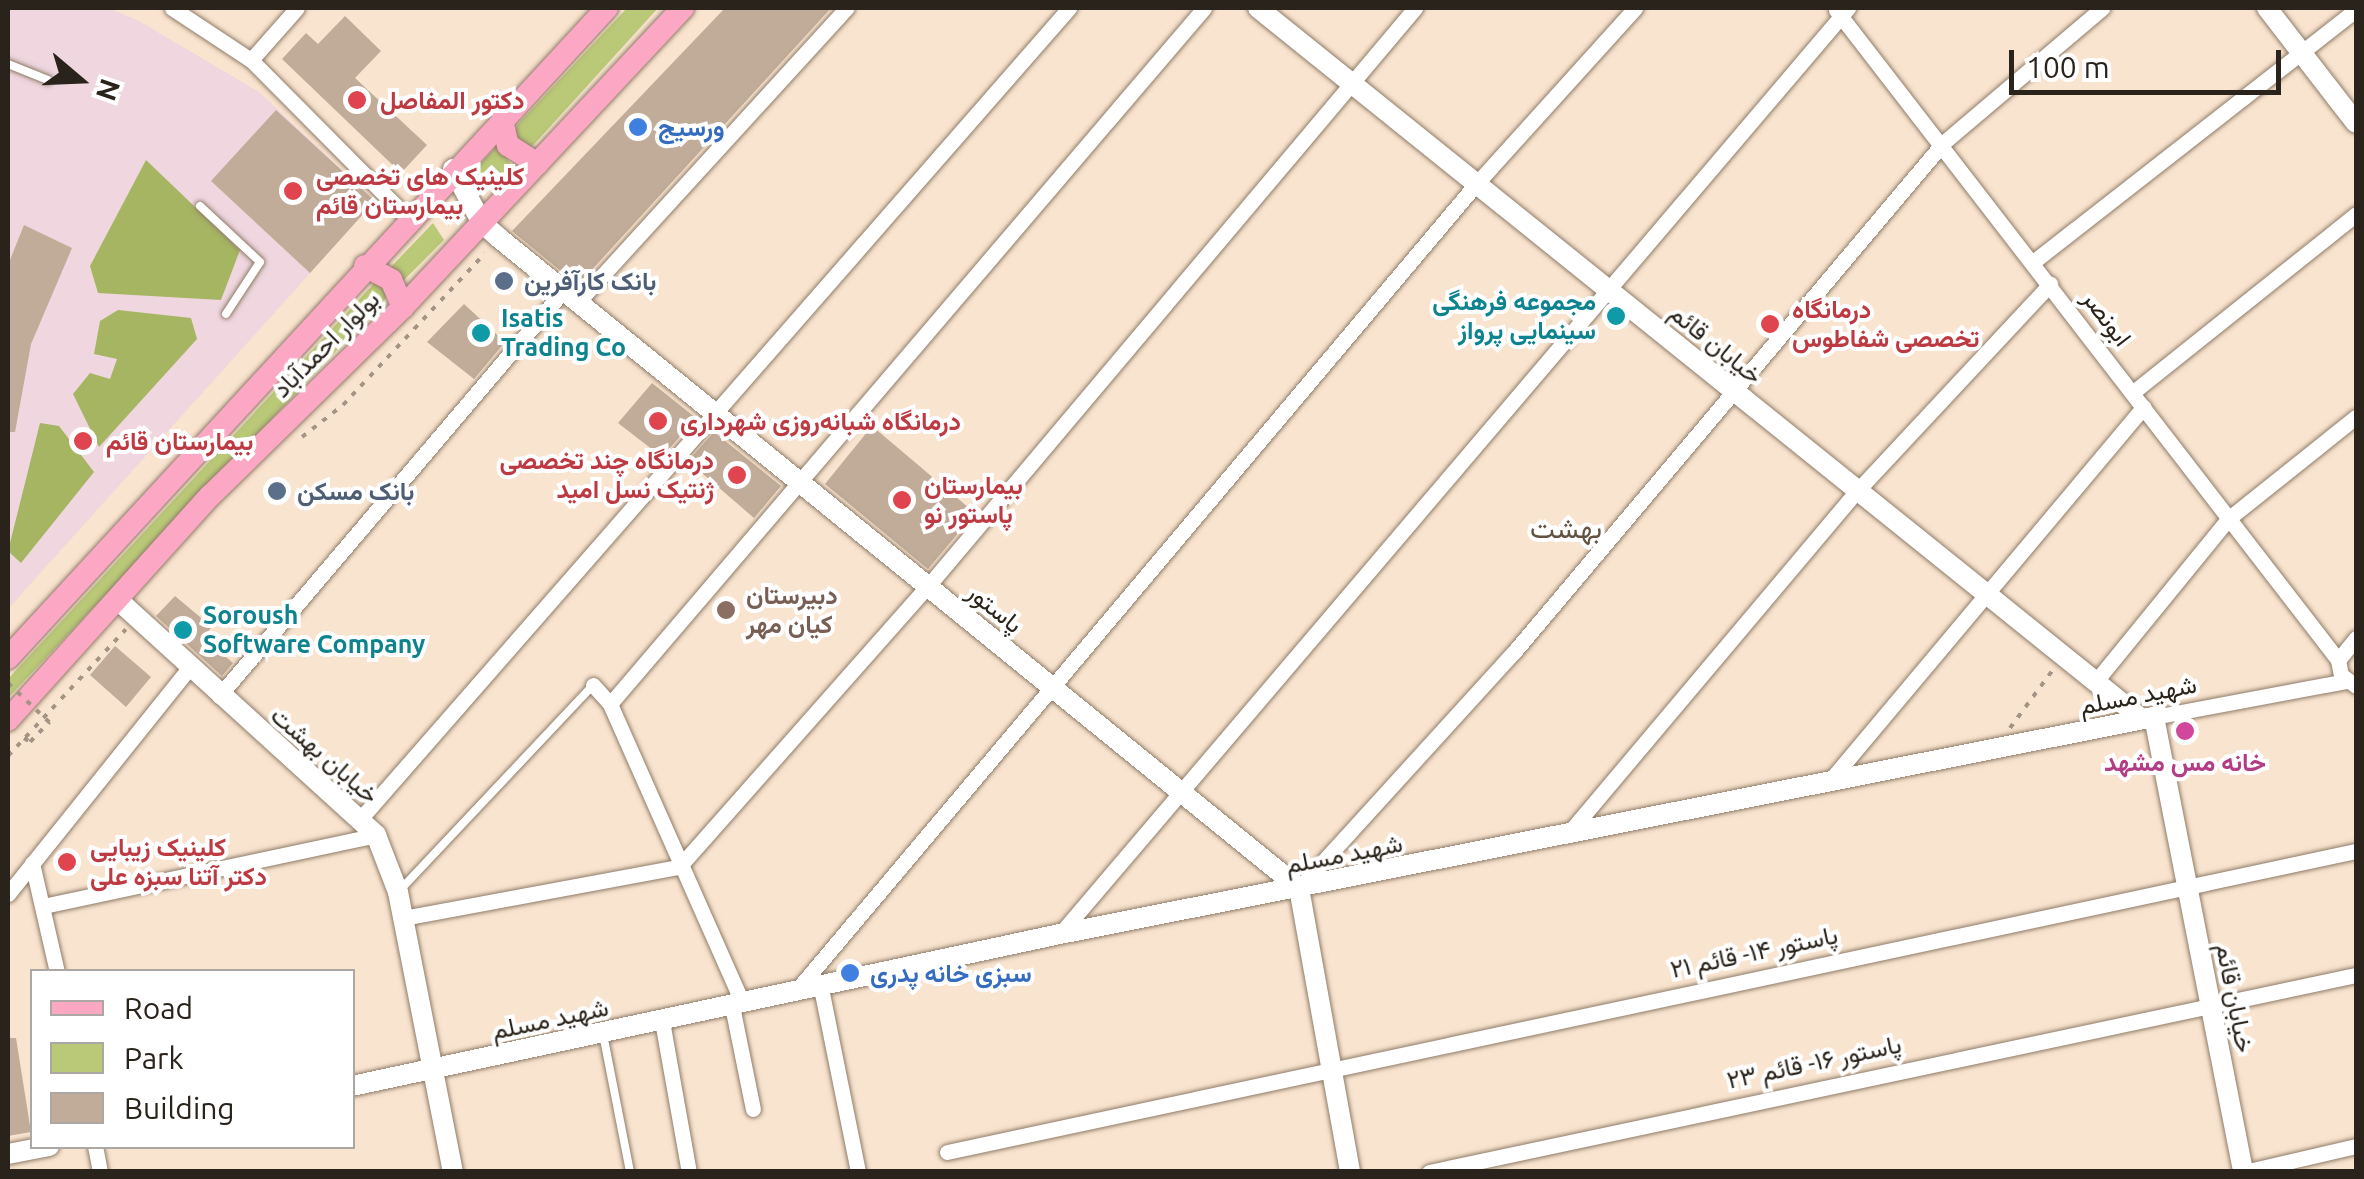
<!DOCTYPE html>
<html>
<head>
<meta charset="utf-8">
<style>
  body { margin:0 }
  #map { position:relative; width:2364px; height:1179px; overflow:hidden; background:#f9e4cf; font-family:Ubuntu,Vazirmatn,sans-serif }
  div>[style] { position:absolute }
  .medical>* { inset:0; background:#efd6df }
  .green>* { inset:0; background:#b9c977 }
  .forest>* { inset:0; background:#a5b562 }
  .building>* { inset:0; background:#c0ac98 }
  .path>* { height:4px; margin-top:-2px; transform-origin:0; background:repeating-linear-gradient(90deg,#a49485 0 5px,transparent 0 13px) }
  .roads { filter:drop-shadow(0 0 2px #8f7c69) drop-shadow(0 0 2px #8f7c69) }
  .lane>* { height:8px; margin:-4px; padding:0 4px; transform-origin:4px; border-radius:4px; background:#fff }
  .street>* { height:15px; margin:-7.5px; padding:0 7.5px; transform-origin:7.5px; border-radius:7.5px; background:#fff }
  .secondary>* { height:20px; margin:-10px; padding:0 10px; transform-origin:10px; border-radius:10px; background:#fff }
  .primary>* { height:22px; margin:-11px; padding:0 11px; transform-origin:11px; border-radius:11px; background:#fca7c4 }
  .path-bridge>* { height:4px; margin-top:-2px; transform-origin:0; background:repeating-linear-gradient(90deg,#a49485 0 5px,transparent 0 13px) }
  .dots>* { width:28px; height:28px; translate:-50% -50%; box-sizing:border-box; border:5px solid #fff; border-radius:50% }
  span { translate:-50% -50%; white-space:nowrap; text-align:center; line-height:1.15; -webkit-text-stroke:8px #fff; paint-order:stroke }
  .health-label { font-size:25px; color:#be3a42; font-weight:700 }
  .left { translate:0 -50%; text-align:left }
  .right { translate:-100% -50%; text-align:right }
  .shop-label { font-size:25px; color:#366cbe; font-weight:700 }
  .service-label { font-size:25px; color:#4e5e75; font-weight:700 }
  .culture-label { font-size:25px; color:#0d838f; font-weight:700 }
  .street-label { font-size:25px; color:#2a231b }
  .education-label { font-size:25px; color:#785e54; font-weight:700 }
  .hotel-label { font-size:25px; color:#b23c85; font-weight:700 }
  .neighbourhood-label { font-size:28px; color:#635240 }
  .frame { position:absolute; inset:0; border:10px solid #2a231b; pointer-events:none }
  .legend { position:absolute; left:30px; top:969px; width:325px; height:180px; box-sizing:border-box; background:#fff; border:2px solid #aaa7a4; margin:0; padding:12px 18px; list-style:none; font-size:30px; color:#2a231b }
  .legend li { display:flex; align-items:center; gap:20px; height:50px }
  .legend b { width:50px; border:2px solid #aaa7a4 }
  .north { position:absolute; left:30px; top:30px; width:100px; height:100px; -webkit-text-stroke:8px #fff; paint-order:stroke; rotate:109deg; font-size:28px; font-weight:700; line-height:40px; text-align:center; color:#2a231b }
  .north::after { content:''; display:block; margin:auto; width:35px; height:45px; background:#2a231b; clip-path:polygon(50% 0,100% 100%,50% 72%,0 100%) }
  .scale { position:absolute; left:2009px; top:50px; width:272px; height:45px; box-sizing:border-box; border:5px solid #2a231b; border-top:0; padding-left:12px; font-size:30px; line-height:35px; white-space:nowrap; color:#2a231b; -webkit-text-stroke:8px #fff; paint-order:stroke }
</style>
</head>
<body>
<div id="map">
  <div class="medical">
    <i style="clip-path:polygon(8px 8px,109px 8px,139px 21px,259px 92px,375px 201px,8px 609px)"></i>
  </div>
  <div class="green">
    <i style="clip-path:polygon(627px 8px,658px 8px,528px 151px,513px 135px,518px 124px)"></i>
    <i style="clip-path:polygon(497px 146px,515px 169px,495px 189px,483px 191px,475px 178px,478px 166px)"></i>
    <i style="clip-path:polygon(433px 223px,444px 240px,400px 284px,387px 271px)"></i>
    <i style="clip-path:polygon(378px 279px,391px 293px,8px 698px,8px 679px)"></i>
  </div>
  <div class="forest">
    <i style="clip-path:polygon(146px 160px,240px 250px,221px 300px,98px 293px,90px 266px)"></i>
    <i style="clip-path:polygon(118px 310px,191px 318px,197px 339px,99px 447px,73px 394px,90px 373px,110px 379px,117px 359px,94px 354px,100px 321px)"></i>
    <i style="clip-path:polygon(40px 423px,59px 426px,94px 472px,21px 563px,8px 551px)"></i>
  </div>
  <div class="building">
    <i style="clip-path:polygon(725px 8px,831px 8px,578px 285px,512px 231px)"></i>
    <i style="clip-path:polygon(345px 16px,381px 51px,355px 78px,427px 145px,401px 173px,282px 59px,306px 33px,318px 44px)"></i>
    <i style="clip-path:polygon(276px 110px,375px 201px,310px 273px,211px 181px)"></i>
    <i style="clip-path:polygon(24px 225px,72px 248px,31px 344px,15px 432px,8px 432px,8px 265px)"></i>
    <i style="clip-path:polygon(464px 304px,505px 342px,474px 379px,427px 342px)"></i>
    <i style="clip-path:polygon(652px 383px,696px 418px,662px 457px,618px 423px)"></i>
    <i style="clip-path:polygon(872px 426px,975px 513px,928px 569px,825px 484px)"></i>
    <i style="clip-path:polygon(714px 432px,781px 486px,754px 518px,688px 461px)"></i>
    <i style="clip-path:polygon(175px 596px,212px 627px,203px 637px,233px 663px,222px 676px,156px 616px)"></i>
    <i style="clip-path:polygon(115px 646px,151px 677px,126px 707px,90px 675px)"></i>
    <i style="clip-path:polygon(8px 1038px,16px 1038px,31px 1132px,8px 1136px)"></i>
  </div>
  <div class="path">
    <i style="left:302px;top:437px;width:52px;rotate:-38deg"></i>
    <i style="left:343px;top:405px;width:208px;rotate:-46.9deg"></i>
    <i style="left:2010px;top:728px;width:71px;rotate:-53.6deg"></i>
    <i style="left:24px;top:738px;width:7px;rotate:34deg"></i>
    <i style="left:30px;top:742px;width:28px;rotate:-46deg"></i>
    <i style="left:8px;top:756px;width:173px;rotate:-47.1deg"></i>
  </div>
  <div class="roads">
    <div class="lane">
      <i style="left:8px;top:64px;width:43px;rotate:21.8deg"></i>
      <i style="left:200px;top:206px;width:82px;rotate:43deg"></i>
      <i style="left:260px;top:262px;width:62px;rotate:123.2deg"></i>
      <i style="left:401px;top:889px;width:280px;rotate:-46.7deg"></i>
      <i style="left:603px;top:1034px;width:141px;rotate:78.9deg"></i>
    </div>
    <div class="street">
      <i style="left:172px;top:8px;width:95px;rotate:33.4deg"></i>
      <i style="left:251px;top:60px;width:224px;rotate:45.2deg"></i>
      <i style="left:1836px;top:10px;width:821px;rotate:52.32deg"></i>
      <i style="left:251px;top:60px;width:69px;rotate:-48.5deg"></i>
      <i style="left:2033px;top:262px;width:410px;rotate:-38deg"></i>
      <i style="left:579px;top:301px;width:397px;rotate:-47.6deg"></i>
      <i style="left:2132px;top:393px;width:287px;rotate:-38.6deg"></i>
      <i style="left:2356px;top:638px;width:28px;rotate:129deg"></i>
      <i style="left:2338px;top:660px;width:15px;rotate:79deg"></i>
      <i style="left:2341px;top:675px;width:19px;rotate:36deg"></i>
      <i style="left:2096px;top:681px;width:209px;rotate:-50.8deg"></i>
      <i style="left:2228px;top:519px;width:164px;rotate:-38.6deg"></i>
      <i style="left:593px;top:685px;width:25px;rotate:48deg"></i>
      <i style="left:610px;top:704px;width:328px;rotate:66.1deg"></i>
      <i style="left:219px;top:696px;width:533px;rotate:-49.64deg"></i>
      <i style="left:610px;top:704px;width:915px;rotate:-49.52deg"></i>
      <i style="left:2154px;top:717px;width:195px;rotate:-10.6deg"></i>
      <i style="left:1828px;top:783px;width:491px;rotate:-50deg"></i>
      <i style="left:361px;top:818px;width:1076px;rotate:-48.84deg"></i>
      <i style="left:1567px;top:835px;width:451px;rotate:-49.9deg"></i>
      <i style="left:1858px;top:490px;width:282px;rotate:-47deg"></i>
      <i style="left:32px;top:863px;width:112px;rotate:77.1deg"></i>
      <i style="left:1299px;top:888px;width:319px;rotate:-47.7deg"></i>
      <i style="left:1514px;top:652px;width:666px;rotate:-49.87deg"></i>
      <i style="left:1943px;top:143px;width:209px;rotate:-40.3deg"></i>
      <i style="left:8px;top:894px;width:288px;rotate:-51.3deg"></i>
      <i style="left:43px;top:906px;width:340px;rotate:-12deg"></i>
      <i style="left:403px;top:918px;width:281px;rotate:-10.5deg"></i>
      <i style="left:679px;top:867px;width:375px;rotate:-48.5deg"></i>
      <i style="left:928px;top:586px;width:756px;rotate:-49.88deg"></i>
      <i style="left:1060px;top:934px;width:1216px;rotate:-49.6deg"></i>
      <i style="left:821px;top:988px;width:188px;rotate:78.6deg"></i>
      <i style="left:796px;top:991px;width:1057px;rotate:-49.88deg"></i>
      <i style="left:1477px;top:183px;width:236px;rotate:-47.9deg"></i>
      <i style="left:732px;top:1006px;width:105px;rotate:78.5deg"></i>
      <i style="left:662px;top:1021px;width:153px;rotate:79.9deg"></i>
      <i style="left:95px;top:1146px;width:26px;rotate:79deg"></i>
      <i style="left:947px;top:1152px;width:1441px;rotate:-12.06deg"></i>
      <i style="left:1429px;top:1172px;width:948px;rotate:-12deg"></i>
      <i style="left:2244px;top:1172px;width:115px;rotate:-13.1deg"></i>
    </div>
    <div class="secondary">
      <i style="left:1258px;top:8px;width:1134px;rotate:38.81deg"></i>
      <i style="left:2267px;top:8px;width:145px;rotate:52.3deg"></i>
      <i style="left:453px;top:169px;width:61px;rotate:61.8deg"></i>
      <i style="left:482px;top:223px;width:23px;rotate:41deg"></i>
      <i style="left:499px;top:238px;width:1031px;rotate:39.09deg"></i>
      <i style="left:1299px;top:888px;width:289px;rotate:79.8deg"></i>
      <i style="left:118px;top:600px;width:349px;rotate:42.3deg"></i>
      <i style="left:376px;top:835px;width:61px;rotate:68.9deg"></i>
      <i style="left:398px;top:892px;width:285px;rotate:78.9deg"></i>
      <i style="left:352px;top:1086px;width:724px;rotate:-12.12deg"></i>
      <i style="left:1060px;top:934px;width:1115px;rotate:-11.22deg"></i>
      <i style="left:2154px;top:717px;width:464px;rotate:78.9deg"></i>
      <i style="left:8px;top:1154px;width:42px;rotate:-11deg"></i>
    </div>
    <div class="primary">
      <i style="left:502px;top:120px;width:26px;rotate:77deg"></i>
      <i style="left:508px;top:145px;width:35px;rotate:33deg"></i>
      <i style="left:365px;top:266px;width:30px;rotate:28deg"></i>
      <i style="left:391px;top:280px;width:30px;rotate:66deg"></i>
      <i style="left:8px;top:658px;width:884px;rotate:-47.34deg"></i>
      <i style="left:8px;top:720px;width:302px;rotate:-48deg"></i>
      <i style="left:210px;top:496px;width:270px;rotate:-44.4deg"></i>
      <i style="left:403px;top:307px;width:410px;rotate:-46.9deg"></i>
    </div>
  </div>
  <div class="path-bridge">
    <i style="left:8px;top:683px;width:57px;rotate:43.6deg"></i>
  </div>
  <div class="dots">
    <i style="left:357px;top:100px;background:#e0444e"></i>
    <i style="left:638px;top:127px;background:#3f7fe0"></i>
    <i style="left:293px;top:191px;background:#e0444e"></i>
    <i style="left:504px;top:281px;background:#5c6f8a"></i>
    <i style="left:1616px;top:316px;background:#0f9aa8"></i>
    <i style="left:1770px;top:324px;background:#e0444e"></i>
    <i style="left:481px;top:333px;background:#0f9aa8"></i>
    <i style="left:658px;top:421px;background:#e0444e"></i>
    <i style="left:83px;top:441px;background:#e0444e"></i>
    <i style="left:737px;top:475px;background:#e0444e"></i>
    <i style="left:277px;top:491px;background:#5c6f8a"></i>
    <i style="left:902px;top:500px;background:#e0444e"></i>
    <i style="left:726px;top:610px;background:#8d6e63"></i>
    <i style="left:183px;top:630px;background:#0f9aa8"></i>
    <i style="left:2185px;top:731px;background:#d1479c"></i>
    <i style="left:67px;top:862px;background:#e0444e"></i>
    <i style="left:850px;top:973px;background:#3f7fe0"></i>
  </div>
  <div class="health-label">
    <span class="left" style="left:380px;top:100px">دكتور المفاصل</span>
    <span class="left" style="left:316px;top:191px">کلینیک های تخصصی<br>بیمارستان قائم</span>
    <span class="left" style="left:1792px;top:324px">درمانگاه<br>تخصصی شفاطوس</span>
    <span class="left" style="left:680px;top:421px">درمانگاه شبانه‌روزی شهرداری</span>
    <span class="left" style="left:106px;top:441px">بیمارستان قائم</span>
    <span class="right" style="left:714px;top:475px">درمانگاه چند تخصصی<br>ژنتیک نسل امید</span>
    <span class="left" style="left:924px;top:500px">بیمارستان<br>پاستور نو</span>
    <span class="left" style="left:90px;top:862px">کلینیک زیبایی<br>دکتر آتنا سبزه علی</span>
  </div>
  <div class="shop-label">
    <span class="left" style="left:658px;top:127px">ورسیج</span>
    <span class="left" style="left:870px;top:973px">سبزی خانه پدری</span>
  </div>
  <div class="service-label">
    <span class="left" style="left:524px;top:281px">بانک کارآفرین</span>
    <span class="left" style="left:297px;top:491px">بانک مسکن</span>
  </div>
  <div class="culture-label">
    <span class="right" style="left:1596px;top:316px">مجموعه فرهنگی<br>سینمایی پرواز</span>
    <span class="left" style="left:501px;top:333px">Isatis<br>Trading Co</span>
    <span class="left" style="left:203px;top:630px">Soroush<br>Software Company</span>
  </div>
  <div class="street-label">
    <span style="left:2107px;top:318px;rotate:53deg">ابونصر</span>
    <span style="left:326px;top:344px;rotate:-45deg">بولوار احمدآباد</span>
    <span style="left:1716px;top:344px;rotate:39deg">خیابان قائم</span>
    <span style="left:995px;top:608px;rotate:39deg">پاستور</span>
    <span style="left:2138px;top:695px;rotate:-11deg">شهید مسلم</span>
    <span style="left:325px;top:755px;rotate:41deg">خیابان بهشت</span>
    <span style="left:1344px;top:854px;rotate:-11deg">شهید مسلم</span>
    <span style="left:1754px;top:952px;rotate:-12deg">پاستور ۱۴- قائم ۲۱</span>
    <span style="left:2235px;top:998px;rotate:79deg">خیابان قائم</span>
    <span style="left:550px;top:1019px;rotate:-12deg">شهید مسلم</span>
    <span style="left:1814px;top:1062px;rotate:-12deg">پاستور ۱۶- قائم ۲۳</span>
  </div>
  <div class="education-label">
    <span class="left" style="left:746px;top:610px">دبیرستان<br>کیان مهر</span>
  </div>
  <div class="hotel-label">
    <span style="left:2185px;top:762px">خانه مس مشهد</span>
  </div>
  <div class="neighbourhood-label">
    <span style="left:1566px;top:528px">بهشت</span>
  </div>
  <div class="frame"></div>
  <ul class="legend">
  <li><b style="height:12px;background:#fca7c4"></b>Road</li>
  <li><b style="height:28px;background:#b9c977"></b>Park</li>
  <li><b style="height:28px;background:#c0ac98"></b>Building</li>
  </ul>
  <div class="north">N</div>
  <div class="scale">100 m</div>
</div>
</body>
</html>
